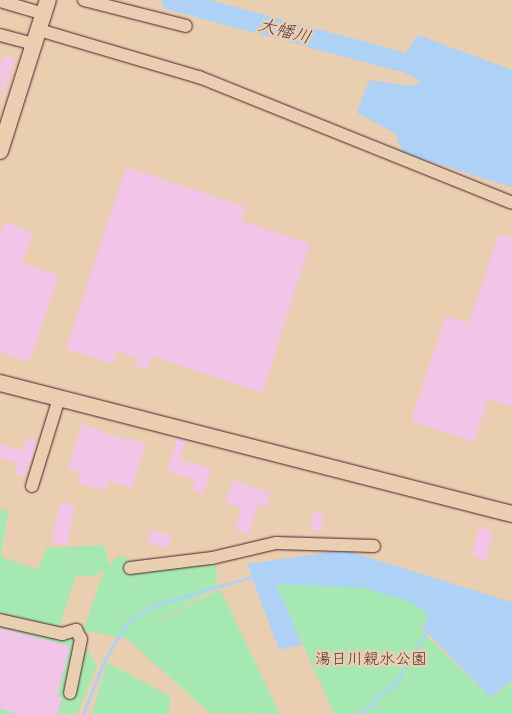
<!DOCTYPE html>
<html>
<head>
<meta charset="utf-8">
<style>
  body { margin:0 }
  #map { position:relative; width:512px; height:714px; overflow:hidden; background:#e9ceb0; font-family:"Playpen Sans","Klee One",sans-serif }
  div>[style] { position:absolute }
  .green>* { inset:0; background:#a6e8b2 }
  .water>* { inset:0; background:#aed1f6 }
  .stream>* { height:3px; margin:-1.5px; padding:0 1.5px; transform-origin:1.5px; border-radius:1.5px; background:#aed1f6 }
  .river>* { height:20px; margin:-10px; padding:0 10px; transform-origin:10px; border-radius:10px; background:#aed1f6 }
  .building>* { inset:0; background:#f2c4e8; transform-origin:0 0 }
  .roads { filter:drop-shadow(0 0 1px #4a1f2b) drop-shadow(0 0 1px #4a1f2b) }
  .minor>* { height:12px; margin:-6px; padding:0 6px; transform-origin:6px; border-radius:6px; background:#e9ceb0 }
  .tertiary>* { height:16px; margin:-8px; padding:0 8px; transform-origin:8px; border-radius:8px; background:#e9ceb0 }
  span { translate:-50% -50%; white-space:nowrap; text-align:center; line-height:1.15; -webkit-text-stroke:5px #e9ceb0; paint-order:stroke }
  .park-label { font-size:16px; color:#533338 }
  .water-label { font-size:18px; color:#593a49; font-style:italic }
</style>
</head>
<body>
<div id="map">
  <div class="green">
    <div style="clip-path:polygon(0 508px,8px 512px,1px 557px,37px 569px,47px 548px,104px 545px,109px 565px,120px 555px,141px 566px,216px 565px,217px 587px,151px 625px,220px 589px,280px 714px,210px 713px,127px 639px,83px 630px,105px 568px,93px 577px,76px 575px,59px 628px,0 613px)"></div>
    <div style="clip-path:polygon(350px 583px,418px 604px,429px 615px,422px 631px,491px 698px,512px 682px,512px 714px,334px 714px,276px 584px)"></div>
    <div style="clip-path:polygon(0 622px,81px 639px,97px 666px,77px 714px,0 714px)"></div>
    <div style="clip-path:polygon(107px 662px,171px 697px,168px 714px,92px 714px)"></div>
  </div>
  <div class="water">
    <div style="clip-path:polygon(418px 35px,512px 70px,512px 187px,403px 153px,395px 133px,357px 113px,369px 80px,411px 86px,421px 81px,395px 68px)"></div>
    <div style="clip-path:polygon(345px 550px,512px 602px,512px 680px,491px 698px,423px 628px,429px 615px,410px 602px,365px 588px,276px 584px,302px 644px,279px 650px,247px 564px)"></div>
  </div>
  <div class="stream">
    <div style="left:83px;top:714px;width:59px;rotate:-68.2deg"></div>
    <div style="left:105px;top:659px;width:42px;rotate:-58.6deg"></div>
    <div style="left:127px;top:623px;width:30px;rotate:-34deg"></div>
    <div style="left:152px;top:606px;width:106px;rotate:-16.4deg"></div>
    <div style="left:361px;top:714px;width:51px;rotate:-43.4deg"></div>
    <div style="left:398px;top:679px;width:58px;rotate:-59deg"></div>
  </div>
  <div class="river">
    <div style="left:171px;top:0;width:235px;rotate:15deg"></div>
  </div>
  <div class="building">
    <div style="clip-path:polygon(5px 56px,15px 59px,2px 98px,0 65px)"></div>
    <div style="clip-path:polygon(126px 167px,246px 207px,241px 221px,310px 244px,262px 393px,152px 356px,148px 369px,135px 365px,138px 358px,117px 351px,113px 364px,66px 349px)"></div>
    <div style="clip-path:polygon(5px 222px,33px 232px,22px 263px,59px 275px,29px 362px,0 352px,0 236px)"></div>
    <div style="clip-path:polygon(499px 234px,512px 238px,512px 407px,488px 399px,474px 442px,411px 421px,446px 316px,469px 323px)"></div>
    <div style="clip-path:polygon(82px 423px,113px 436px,146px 443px,132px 488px,109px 481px,105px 490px,77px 483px,81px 472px,68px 468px)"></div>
    <div style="clip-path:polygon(26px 438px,37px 441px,25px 476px,15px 473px,17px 463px,0 458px,0 444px,23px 451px)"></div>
    <div style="clip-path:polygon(177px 439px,186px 441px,179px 459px,211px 469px,204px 494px,192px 490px,195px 480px,167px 471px)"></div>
    <div style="clip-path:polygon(233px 480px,270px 493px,266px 507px,258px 504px,249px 534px,235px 529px,241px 508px,225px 502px)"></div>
    <div style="left:60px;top:502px;width:15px;height:41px;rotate:11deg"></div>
    <div style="left:312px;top:513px;width:11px;height:17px;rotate:5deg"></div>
    <div style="clip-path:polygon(479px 526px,493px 532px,486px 561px,472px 556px)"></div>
    <div style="clip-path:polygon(151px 530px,172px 535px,167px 549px,147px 542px)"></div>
    <div style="clip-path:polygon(0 628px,70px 646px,57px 696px,62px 698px,57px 714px,16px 714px,0 708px)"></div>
  </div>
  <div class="roads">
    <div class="minor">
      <div style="left:84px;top:0;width:105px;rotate:14.3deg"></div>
      <div style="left:0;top:1px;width:46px;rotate:16.5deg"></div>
      <div style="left:39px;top:30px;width:167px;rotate:16.4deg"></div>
      <div style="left:199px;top:77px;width:337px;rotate:21.9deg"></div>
      <div style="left:0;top:35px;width:35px;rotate:15deg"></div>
      <div style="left:32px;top:486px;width:92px;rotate:-72.9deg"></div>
      <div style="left:130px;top:568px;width:83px;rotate:-7deg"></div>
      <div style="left:212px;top:558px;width:66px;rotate:-13.2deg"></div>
      <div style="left:276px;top:543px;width:98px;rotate:1.8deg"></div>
      <div style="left:0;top:620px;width:64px;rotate:12.7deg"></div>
      <div style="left:62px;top:634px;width:15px;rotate:-16deg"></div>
      <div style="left:76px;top:630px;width:10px;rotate:61deg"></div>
      <div style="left:81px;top:639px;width:55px;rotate:101.5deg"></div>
    </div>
    <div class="tertiary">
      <div style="left:0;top:151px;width:158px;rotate:-72.4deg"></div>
      <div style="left:0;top:383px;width:528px;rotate:14.35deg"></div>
    </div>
  </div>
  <div class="park-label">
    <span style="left:371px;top:657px">湯日川親水公園</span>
  </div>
  <div class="water-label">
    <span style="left:285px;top:30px;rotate:15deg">大幡川</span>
  </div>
</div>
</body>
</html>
